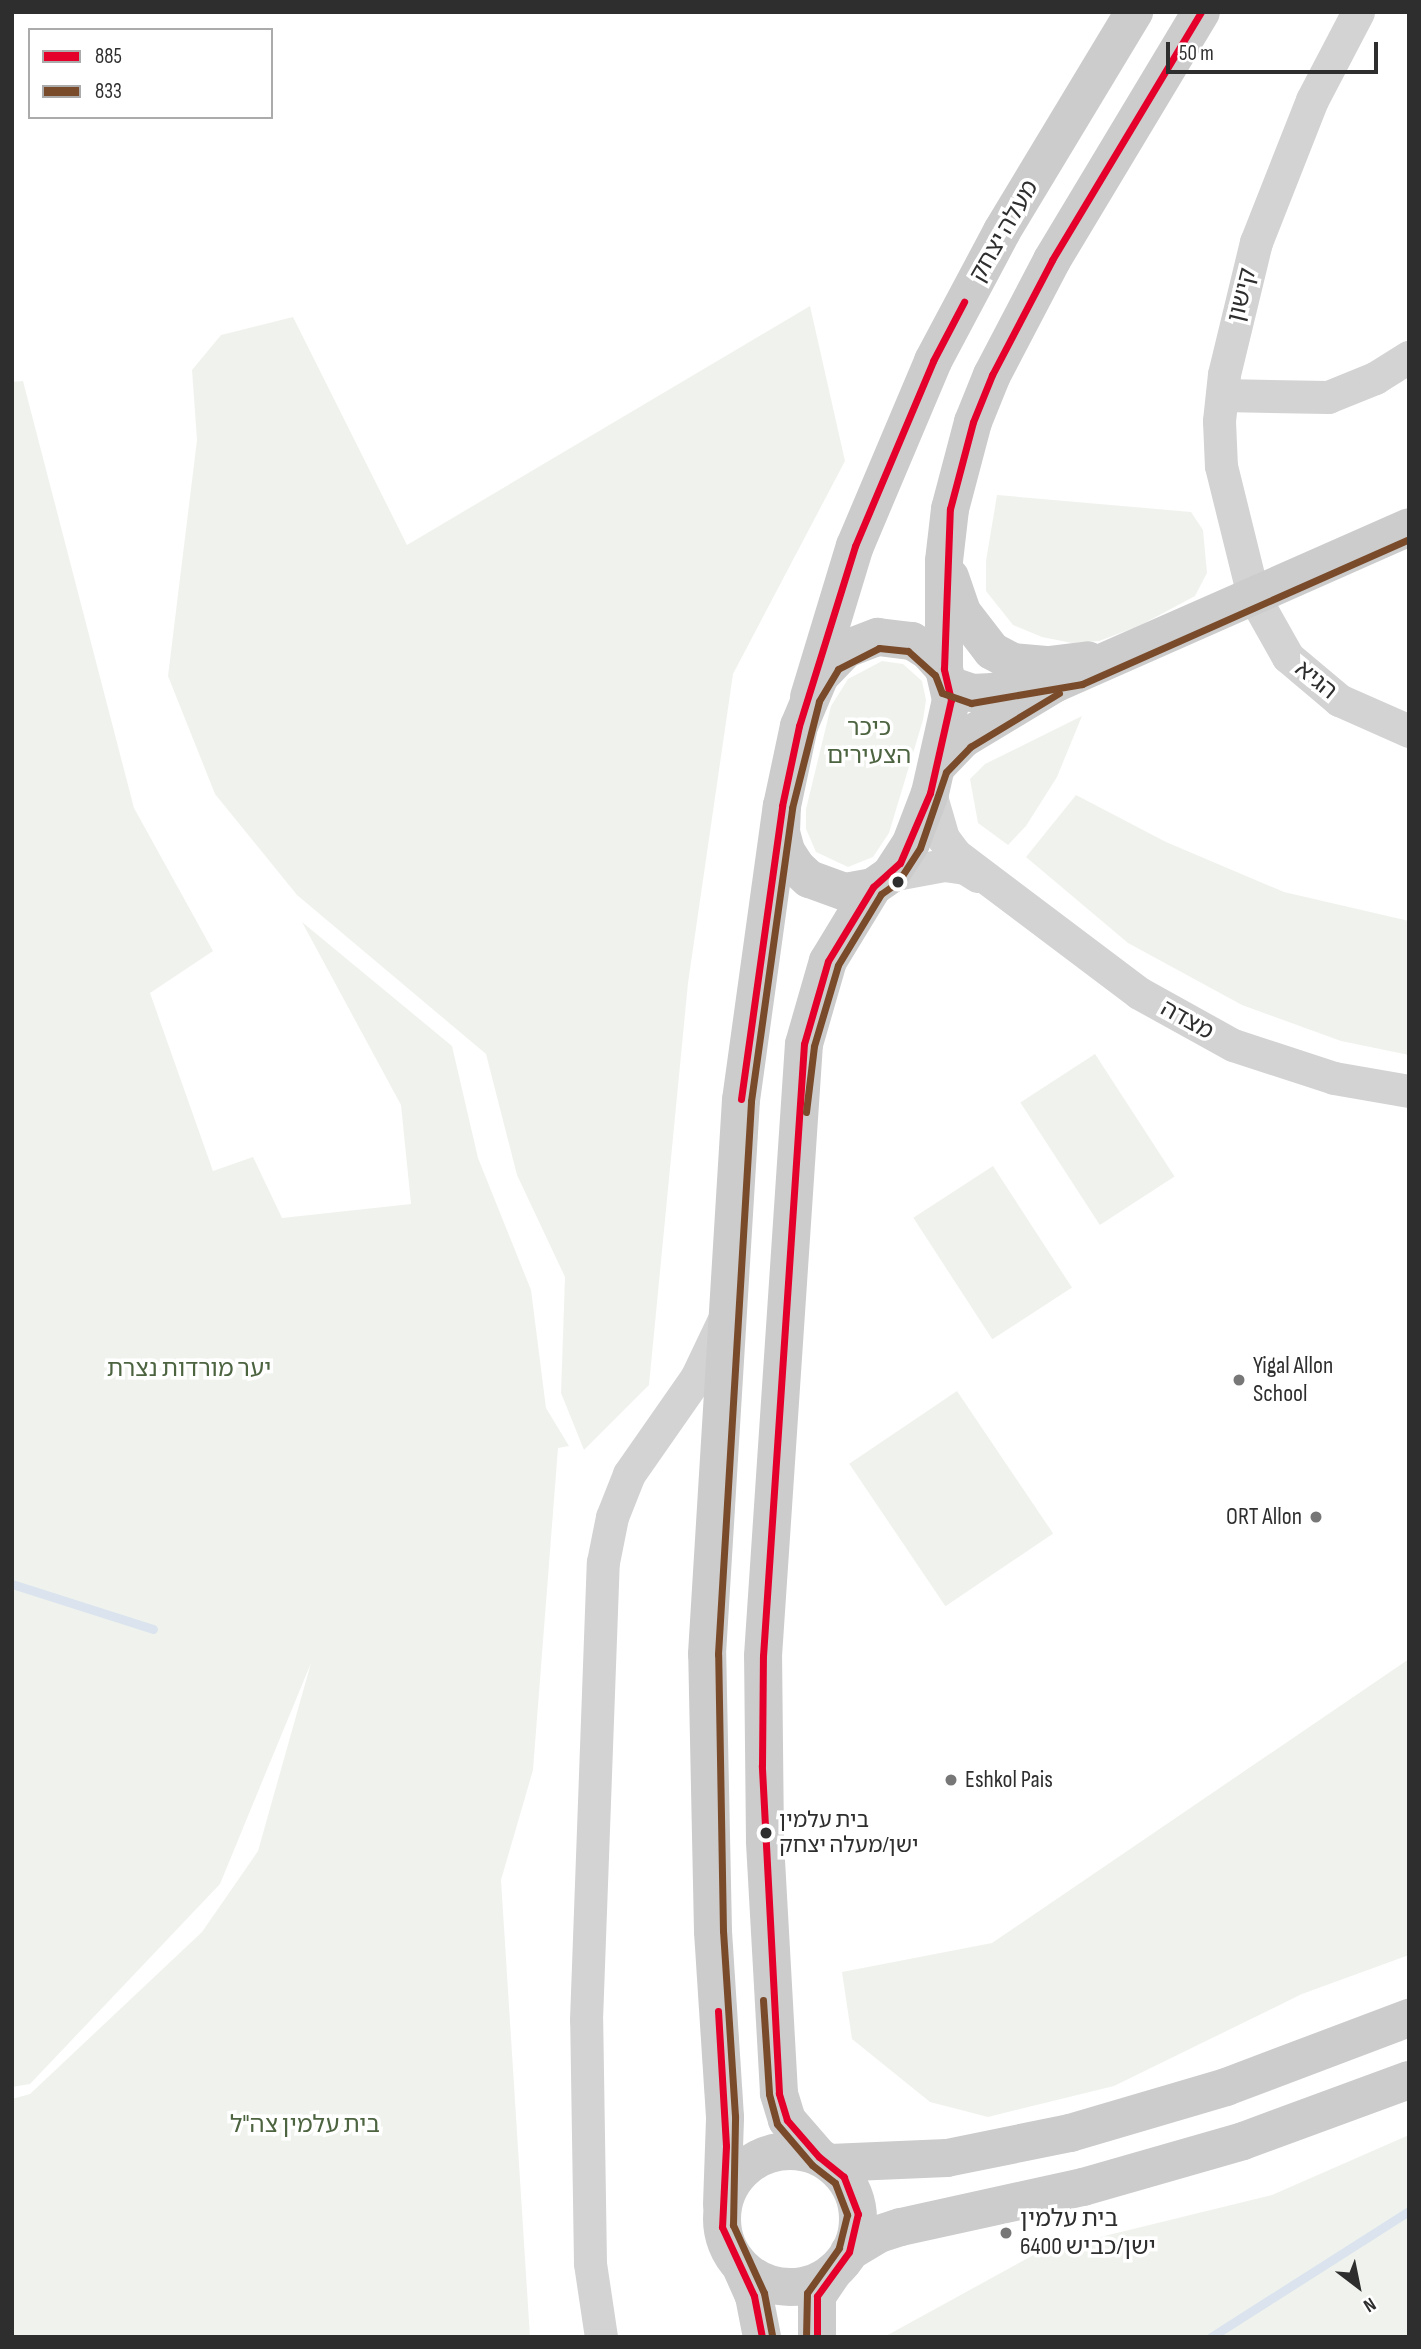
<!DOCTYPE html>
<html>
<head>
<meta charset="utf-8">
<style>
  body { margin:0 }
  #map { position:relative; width:1421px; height:2349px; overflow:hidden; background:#fff; font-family:"Sofia Sans Condensed","Noto Sans Hebrew",sans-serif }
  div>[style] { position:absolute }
  .green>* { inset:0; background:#f0f3ed; transform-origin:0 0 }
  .stream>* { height:9px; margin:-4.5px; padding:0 4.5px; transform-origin:4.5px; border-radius:4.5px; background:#dbe4ee }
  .street>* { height:33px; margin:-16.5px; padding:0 16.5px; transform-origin:16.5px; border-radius:16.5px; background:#d3d3d3 }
  .secondary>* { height:38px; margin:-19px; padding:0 19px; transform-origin:19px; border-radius:19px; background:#ccc }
  .secondary>.ring { margin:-19px; padding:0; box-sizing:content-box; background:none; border:38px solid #ccc; border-radius:50% }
  .bus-1>* { height:7px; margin:-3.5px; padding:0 3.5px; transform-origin:3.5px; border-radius:3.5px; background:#e4002b }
  .bus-2>* { height:7px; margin:-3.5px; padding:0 3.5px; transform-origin:3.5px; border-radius:3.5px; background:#7a4b2a }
  .dots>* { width:19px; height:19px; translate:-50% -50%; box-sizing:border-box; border:4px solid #fff; border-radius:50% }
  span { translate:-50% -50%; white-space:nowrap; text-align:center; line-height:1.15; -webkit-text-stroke:7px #fff; paint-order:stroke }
  .bus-label { font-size:22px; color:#2e2e2e }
  .left { translate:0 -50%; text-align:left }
  .street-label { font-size:24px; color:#2e2e2e }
  .park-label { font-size:24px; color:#4d6441 }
  .poi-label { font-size:24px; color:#2e2e2e }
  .right { translate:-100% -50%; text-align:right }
  .frame { position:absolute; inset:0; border:14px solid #2e2e2e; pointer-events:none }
  .legend { position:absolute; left:28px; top:28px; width:245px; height:91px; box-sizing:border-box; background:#fff; border:2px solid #ababab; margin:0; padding:9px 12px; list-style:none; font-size:21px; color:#2e2e2e }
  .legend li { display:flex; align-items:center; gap:14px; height:35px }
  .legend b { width:35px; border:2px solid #ababab }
  .north { position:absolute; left:1323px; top:2251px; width:70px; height:70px; -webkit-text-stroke:5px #fff; paint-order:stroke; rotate:148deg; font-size:19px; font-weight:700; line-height:28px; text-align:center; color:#2e2e2e }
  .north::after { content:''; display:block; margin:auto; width:24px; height:32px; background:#2e2e2e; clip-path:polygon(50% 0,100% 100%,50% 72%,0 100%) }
  .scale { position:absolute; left:1166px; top:42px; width:212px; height:32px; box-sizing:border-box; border:4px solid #2e2e2e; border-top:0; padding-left:9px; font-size:21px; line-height:24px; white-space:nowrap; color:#2e2e2e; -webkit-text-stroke:5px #fff; paint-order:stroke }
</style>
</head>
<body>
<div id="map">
  <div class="green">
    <div style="clip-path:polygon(810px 306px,845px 461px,733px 674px,688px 983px,649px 1385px,584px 1450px,561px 1393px,565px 1277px,517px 1175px,486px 1054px,297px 895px,215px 794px,168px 676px,197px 440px,192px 370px,221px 335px,293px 317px,407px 545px)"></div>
    <div style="clip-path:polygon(23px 381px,134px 808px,213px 951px,150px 993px,213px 1171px,253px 1157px,282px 1218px,411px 1204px,401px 1105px,302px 922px,452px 1046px,478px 1158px,531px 1290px,546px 1408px,569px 1446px,558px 1448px,533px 1770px,501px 1880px,530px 2337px,12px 2337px,12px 2099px,30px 2094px,202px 1932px,258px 1851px,311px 1663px,220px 1884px,30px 2084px,12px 2087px,12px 382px)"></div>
    <div style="clip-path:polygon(997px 495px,1191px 512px,1203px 530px,1207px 573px,1195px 596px,1139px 626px,1099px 641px,1072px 643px,1042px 637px,1013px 625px,986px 591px,986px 561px)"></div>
    <div style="clip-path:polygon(882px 661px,903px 664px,922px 681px,926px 700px,923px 720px,889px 833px,873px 857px,848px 867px,816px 852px,806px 829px,806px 809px,831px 706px,848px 679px)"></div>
    <div style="clip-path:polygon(1082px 716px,1057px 777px,1026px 826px,1008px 845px,978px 823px,970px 779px,985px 764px)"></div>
    <div style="clip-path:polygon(1076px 795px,1166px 842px,1284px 892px,1409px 921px,1409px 1055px,1341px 1041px,1242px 1005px,1128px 943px,1026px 857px)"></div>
    <div style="left:1095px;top:1054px;width:146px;height:89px;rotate:57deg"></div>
    <div style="left:993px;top:1166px;width:145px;height:95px;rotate:57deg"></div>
    <div style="left:957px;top:1391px;width:172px;height:130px;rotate:56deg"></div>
    <div style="clip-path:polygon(1409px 1659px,1409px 1955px,1302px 1994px,1114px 2086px,988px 2117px,930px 2102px,852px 2039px,842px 1972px,992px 1943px)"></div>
    <div style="clip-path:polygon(1409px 2135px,1409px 2337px,884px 2337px,1039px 2252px,1272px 2195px)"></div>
  </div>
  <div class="stream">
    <div style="left:12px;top:1584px;width:148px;rotate:17.7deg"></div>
    <div style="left:1211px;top:2337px;width:235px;rotate:-32.5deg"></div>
  </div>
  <div class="street">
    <div style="left:1358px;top:12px;width:99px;rotate:117.6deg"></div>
    <div style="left:1312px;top:100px;width:153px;rotate:111.5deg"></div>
    <div style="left:1256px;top:242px;width:136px;rotate:103.6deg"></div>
    <div style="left:1224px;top:374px;width:47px;rotate:96.1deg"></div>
    <div style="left:1219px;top:421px;width:45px;rotate:87.5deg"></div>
    <div style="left:1221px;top:466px;width:133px;rotate:76.1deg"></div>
    <div style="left:1253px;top:595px;width:71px;rotate:60.6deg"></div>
    <div style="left:1288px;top:657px;width:67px;rotate:40.1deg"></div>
    <div style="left:1339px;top:700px;width:77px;rotate:23.9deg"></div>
    <div style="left:1222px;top:395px;width:106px;rotate:1.1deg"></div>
    <div style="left:1328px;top:397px;width:51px;rotate:-22deg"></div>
    <div style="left:1375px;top:378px;width:40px;rotate:-32deg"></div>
    <div style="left:930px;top:793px;width:47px;rotate:73.9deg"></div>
    <div style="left:943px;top:838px;width:21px;rotate:53deg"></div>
    <div style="left:956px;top:855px;width:229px;rotate:37deg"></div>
    <div style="left:1139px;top:993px;width:107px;rotate:29deg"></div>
    <div style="left:1233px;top:1045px;width:106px;rotate:18.1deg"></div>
    <div style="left:1334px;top:1078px;width:76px;rotate:9.8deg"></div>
    <div style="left:890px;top:875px;width:55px;rotate:-10.5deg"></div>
    <div style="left:944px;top:865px;width:21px;rotate:8deg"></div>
    <div style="left:965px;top:868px;width:15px;rotate:32deg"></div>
    <div style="left:601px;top:2337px;width:75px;rotate:-98.5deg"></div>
    <div style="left:590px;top:2263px;width:243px;rotate:-90.9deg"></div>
    <div style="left:586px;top:2020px;width:458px;rotate:-87.9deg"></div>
    <div style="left:603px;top:1562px;width:46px;rotate:-78.7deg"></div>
    <div style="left:612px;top:1517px;width:46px;rotate:-68.4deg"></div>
    <div style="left:629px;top:1474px;width:117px;rotate:-55.1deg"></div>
    <div style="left:696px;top:1378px;width:70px;rotate:-64.5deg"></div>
  </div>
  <div class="secondary">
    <div style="left:950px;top:577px;width:37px;rotate:71deg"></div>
    <div style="left:962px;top:612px;width:49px;rotate:52.4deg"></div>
    <div style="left:992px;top:651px;width:24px;rotate:28deg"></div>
    <div style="left:1013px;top:662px;width:36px;rotate:5deg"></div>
    <div style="left:1049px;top:665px;width:39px;rotate:-7deg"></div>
    <div style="left:878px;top:637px;width:34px;rotate:7deg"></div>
    <div style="left:912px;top:641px;width:19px;rotate:32deg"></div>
    <div style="left:928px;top:651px;width:24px;rotate:48deg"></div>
    <div style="left:944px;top:669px;width:32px;rotate:77deg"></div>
    <div style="left:951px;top:700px;width:95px;rotate:102.7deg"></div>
    <div style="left:930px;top:793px;width:53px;rotate:110.8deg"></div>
    <div style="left:911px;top:843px;width:38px;rotate:123deg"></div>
    <div style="left:890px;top:875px;width:21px;rotate:145deg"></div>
    <div style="left:873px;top:887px;width:28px;rotate:170deg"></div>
    <div style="left:845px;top:892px;width:38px;rotate:-160deg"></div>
    <div style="left:809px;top:879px;width:16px;rotate:-137deg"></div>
    <div style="left:797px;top:868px;width:20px;rotate:-123deg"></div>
    <div style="left:786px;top:851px;width:20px;rotate:-105deg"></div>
    <div style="left:781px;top:832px;width:26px;rotate:-88deg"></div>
    <div style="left:782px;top:806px;width:82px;rotate:-78deg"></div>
    <div style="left:799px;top:726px;width:54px;rotate:-67.2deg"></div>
    <div style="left:820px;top:676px;width:37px;rotate:-46deg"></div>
    <div style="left:846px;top:649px;width:34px;rotate:-21deg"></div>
    <div style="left:944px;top:669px;width:108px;rotate:-90deg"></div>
    <div style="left:944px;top:561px;width:52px;rotate:-83.4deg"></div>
    <div style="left:950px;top:509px;width:90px;rotate:-75.2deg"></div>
    <div style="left:973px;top:422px;width:51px;rotate:-68deg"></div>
    <div style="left:992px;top:375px;width:130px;rotate:-62.4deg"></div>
    <div style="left:1052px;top:260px;width:289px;rotate:-59deg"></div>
    <div style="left:949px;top:685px;width:24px;rotate:19deg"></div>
    <div style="left:972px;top:693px;width:21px;rotate:-3deg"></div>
    <div style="left:993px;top:692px;width:47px;rotate:-11.1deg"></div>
    <div style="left:809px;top:697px;width:158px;rotate:-73.1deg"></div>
    <div style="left:855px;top:546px;width:201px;rotate:-67.1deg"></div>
    <div style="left:933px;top:361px;width:147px;rotate:-62deg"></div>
    <div style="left:1002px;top:231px;width:256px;rotate:-58.9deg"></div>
    <div style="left:937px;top:766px;width:37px;rotate:-46deg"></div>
    <div style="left:963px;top:739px;width:109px;rotate:-31.1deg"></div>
    <div style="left:1056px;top:683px;width:386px;rotate:-23.8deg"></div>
    <div class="ring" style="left:722px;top:2151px;width:98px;height:98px"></div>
    <div style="left:819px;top:2157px;width:49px;rotate:-130.9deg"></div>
    <div style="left:787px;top:2120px;width:28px;rotate:-107deg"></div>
    <div style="left:779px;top:2093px;width:252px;rotate:-93.2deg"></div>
    <div style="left:765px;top:1841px;width:185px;rotate:-90.6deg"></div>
    <div style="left:763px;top:1656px;width:613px;rotate:-86.17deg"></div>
    <div style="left:804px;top:1044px;width:86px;rotate:-73.9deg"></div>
    <div style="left:828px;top:961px;width:87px;rotate:-58.7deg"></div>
    <div style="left:830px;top:2163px;width:117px;rotate:-2.4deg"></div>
    <div style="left:947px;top:2158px;width:126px;rotate:-11.5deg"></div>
    <div style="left:1070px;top:2133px;width:163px;rotate:-16.4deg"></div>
    <div style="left:1226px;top:2087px;width:196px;rotate:-20.7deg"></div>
    <div style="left:722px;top:2205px;width:88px;rotate:-88deg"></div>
    <div style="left:725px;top:2117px;width:186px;rotate:-93.7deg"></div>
    <div style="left:713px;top:1931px;width:277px;rotate:-91.2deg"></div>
    <div style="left:707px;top:1654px;width:555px;rotate:-86.49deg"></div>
    <div style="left:741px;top:1100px;width:297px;rotate:-82.1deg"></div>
    <div style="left:849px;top:2252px;width:35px;rotate:-31deg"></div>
    <div style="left:879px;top:2234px;width:23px;rotate:-18deg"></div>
    <div style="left:901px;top:2227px;width:186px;rotate:-12.4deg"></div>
    <div style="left:1083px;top:2187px;width:166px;rotate:-16deg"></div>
    <div style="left:1243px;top:2141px;width:177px;rotate:-20.2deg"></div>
    <div style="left:741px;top:2267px;width:32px;rotate:66deg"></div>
    <div style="left:754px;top:2296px;width:42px;rotate:79deg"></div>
    <div style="left:817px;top:2337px;width:41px;rotate:-90deg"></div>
    <div style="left:817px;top:2296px;width:30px;rotate:-56deg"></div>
  </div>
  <div class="bus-1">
    <div style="left:741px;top:1099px;width:296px;rotate:-82deg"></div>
    <div style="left:782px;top:806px;width:82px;rotate:-78deg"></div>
    <div style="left:799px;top:726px;width:189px;rotate:-72.7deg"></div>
    <div style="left:855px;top:546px;width:201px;rotate:-67.1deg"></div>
    <div style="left:933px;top:361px;width:67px;rotate:-62.3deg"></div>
    <div style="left:718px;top:2011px;width:135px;rotate:86.6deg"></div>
    <div style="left:726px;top:2146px;width:81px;rotate:92.8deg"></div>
    <div style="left:722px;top:2227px;width:76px;rotate:65.1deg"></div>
    <div style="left:754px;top:2296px;width:42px;rotate:79deg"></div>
    <div style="left:817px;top:2337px;width:41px;rotate:-90deg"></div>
    <div style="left:817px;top:2296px;width:54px;rotate:-54deg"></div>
    <div style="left:849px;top:2252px;width:39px;rotate:-77deg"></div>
    <div style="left:858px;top:2214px;width:40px;rotate:-111deg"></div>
    <div style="left:844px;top:2177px;width:32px;rotate:-141deg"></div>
    <div style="left:819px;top:2157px;width:49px;rotate:-130.9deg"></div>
    <div style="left:787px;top:2120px;width:28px;rotate:-107deg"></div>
    <div style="left:779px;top:2093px;width:328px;rotate:-93deg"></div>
    <div style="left:762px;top:1765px;width:109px;rotate:-89.5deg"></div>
    <div style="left:763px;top:1656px;width:613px;rotate:-86.17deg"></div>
    <div style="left:804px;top:1044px;width:86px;rotate:-73.9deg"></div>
    <div style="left:828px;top:961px;width:87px;rotate:-58.7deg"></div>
    <div style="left:873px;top:887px;width:36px;rotate:-42deg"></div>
    <div style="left:900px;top:863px;width:76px;rotate:-66.8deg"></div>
    <div style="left:930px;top:793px;width:95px;rotate:-77.3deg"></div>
    <div style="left:951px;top:700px;width:32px;rotate:-103deg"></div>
    <div style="left:944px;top:669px;width:160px;rotate:-87.9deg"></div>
    <div style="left:950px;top:509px;width:90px;rotate:-75.2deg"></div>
    <div style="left:973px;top:422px;width:51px;rotate:-68deg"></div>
    <div style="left:992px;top:375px;width:130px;rotate:-62.4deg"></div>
    <div style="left:1052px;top:260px;width:289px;rotate:-59deg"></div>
  </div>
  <div class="bus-2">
    <div style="left:806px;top:1112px;width:66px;rotate:-83.1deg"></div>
    <div style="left:814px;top:1046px;width:84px;rotate:-73.5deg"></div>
    <div style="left:838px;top:965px;width:83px;rotate:-58.8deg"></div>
    <div style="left:881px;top:894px;width:21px;rotate:-35deg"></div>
    <div style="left:898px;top:882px;width:40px;rotate:-57.1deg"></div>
    <div style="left:920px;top:848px;width:80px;rotate:-71.1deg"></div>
    <div style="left:946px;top:772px;width:35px;rotate:-46deg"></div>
    <div style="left:970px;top:747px;width:104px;rotate:-31.2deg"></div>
    <div style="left:763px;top:2000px;width:94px;rotate:86.3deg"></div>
    <div style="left:769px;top:2094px;width:31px;rotate:75deg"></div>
    <div style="left:777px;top:2124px;width:54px;rotate:49.5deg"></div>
    <div style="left:812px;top:2165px;width:29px;rotate:38deg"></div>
    <div style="left:835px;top:2183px;width:34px;rotate:69deg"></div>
    <div style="left:847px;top:2215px;width:34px;rotate:104deg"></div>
    <div style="left:839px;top:2248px;width:55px;rotate:125.4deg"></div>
    <div style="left:807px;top:2293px;width:44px;rotate:91.3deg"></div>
    <div style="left:772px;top:2335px;width:43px;rotate:-100.8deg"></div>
    <div style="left:764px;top:2293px;width:75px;rotate:-114.5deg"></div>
    <div style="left:733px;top:2225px;width:109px;rotate:-88.9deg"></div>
    <div style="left:735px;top:2116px;width:185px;rotate:-93.7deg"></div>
    <div style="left:723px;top:1931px;width:277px;rotate:-91deg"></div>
    <div style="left:718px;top:1654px;width:554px;rotate:-86.58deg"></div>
    <div style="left:751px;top:1101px;width:296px;rotate:-82deg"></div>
    <div style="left:792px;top:808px;width:110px;rotate:-75.8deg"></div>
    <div style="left:819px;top:701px;width:37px;rotate:-59deg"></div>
    <div style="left:838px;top:669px;width:46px;rotate:-27.1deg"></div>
    <div style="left:879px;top:648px;width:29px;rotate:6deg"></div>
    <div style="left:908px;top:651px;width:36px;rotate:42deg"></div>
    <div style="left:935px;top:675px;width:19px;rotate:69deg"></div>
    <div style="left:942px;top:693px;width:31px;rotate:19deg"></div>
    <div style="left:971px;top:703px;width:113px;rotate:-9.7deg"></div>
    <div style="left:1082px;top:684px;width:358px;rotate:-23.9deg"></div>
  </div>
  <div class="dots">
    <div style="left:898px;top:882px;background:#2e2e2e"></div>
    <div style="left:1239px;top:1380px;background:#777"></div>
    <div style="left:1316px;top:1517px;background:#777"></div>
    <div style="left:951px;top:1780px;background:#777"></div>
    <div style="left:766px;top:1833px;background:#2e2e2e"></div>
    <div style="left:1006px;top:2233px;background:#777"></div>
  </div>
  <div class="bus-label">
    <span class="left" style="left:779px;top:1833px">בית עלמין<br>ישן/מעלה יצחק</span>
  </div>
  <div class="street-label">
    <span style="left:1004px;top:231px;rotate:-60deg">מעלה יצחק</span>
    <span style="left:1242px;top:295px;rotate:-76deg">קישון</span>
    <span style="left:1316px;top:680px;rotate:39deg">הגיא</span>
    <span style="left:1187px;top:1020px;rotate:29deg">מצדה</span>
  </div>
  <div class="park-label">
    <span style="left:869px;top:742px">כיכר<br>הצעירים</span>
    <span style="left:189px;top:1369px">יער מורדות נצרת</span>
    <span style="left:305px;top:2125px">בית עלמין צה"ל</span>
  </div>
  <div class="poi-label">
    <span class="left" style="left:1253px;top:1380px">Yigal Allon<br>School</span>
    <span class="right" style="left:1302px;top:1517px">ORT Allon</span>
    <span class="left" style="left:965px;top:1780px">Eshkol Pais</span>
    <span class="left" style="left:1020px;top:2233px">בית עלמין<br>ישן/כביש 6400</span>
  </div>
  <div class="frame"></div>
  <ul class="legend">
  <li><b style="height:9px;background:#e4002b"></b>885</li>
  <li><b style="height:9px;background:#7a4b2a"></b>833</li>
  </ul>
  <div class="north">N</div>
  <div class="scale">50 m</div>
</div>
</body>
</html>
